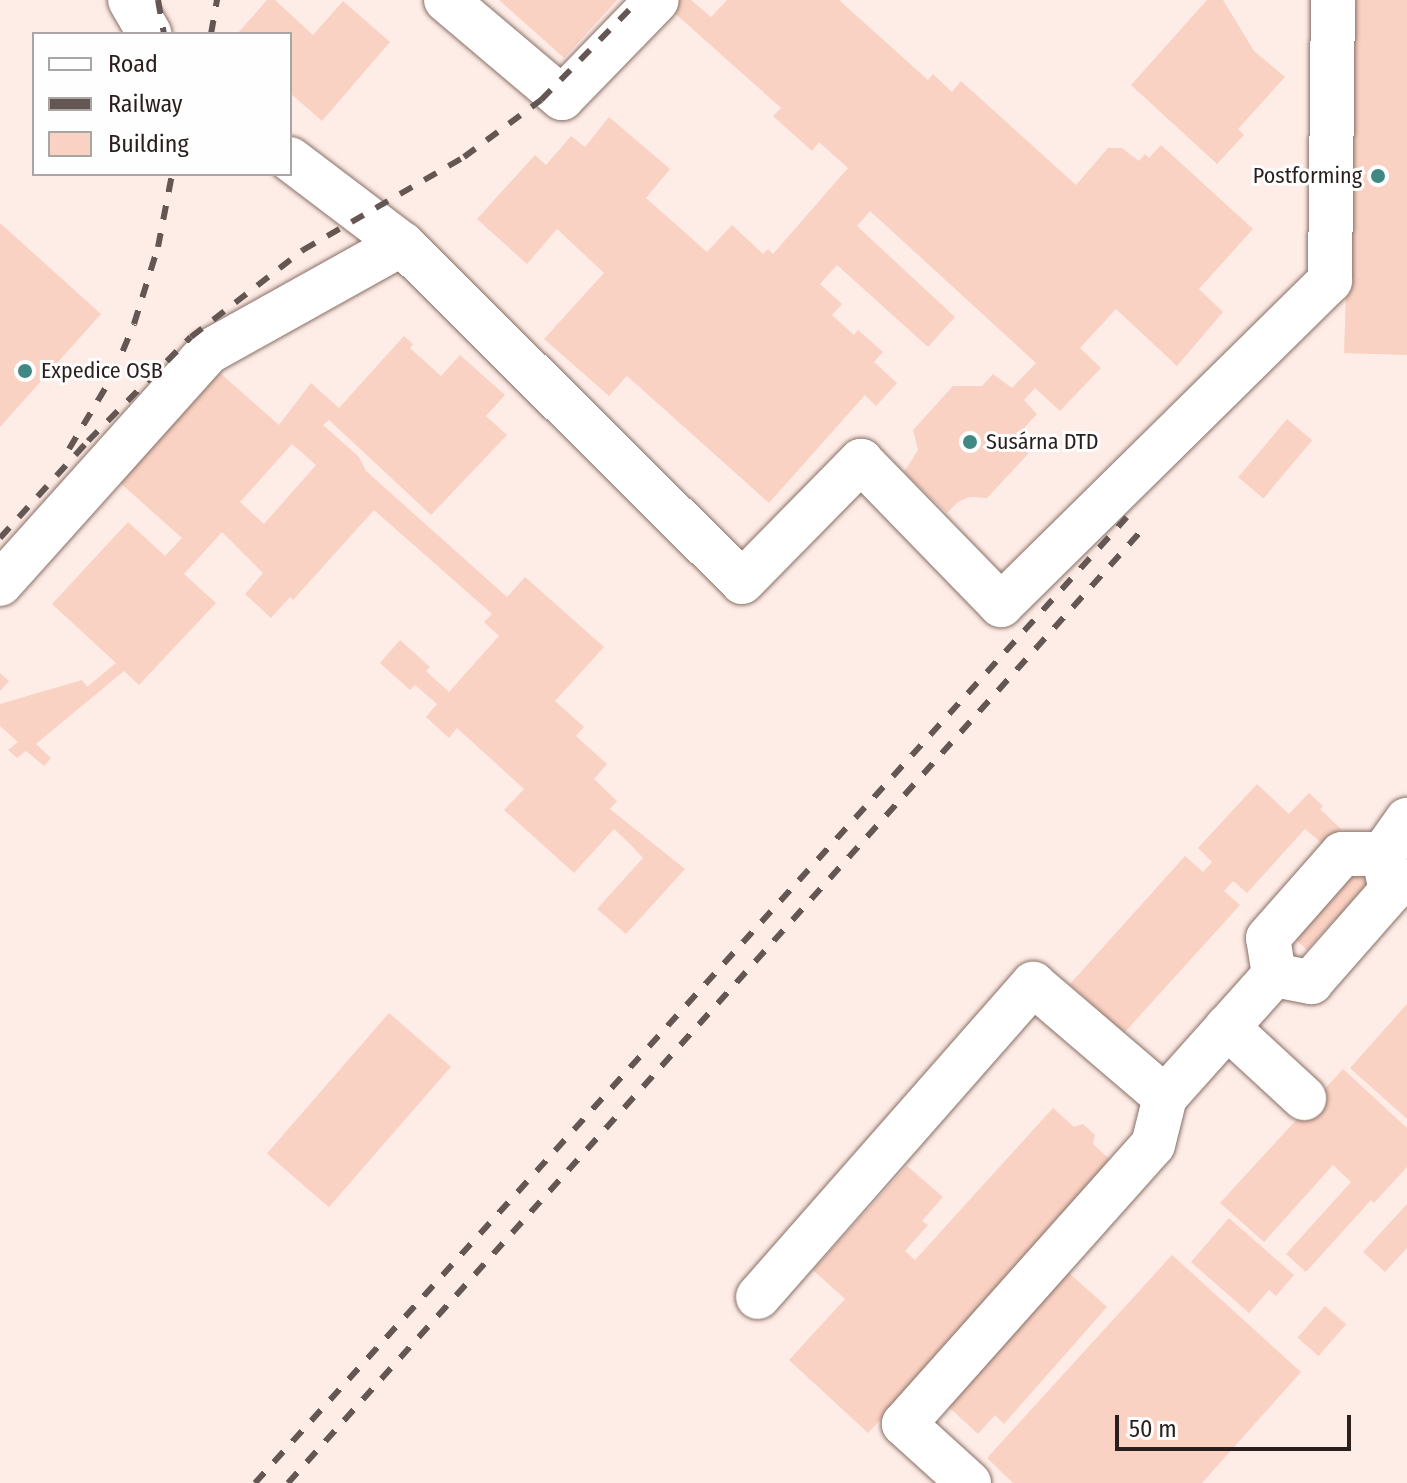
<!DOCTYPE html>
<html>
<head>
<meta charset="utf-8">
<style>
  body { margin:0 }
  #map { position:relative; width:1407px; height:1483px; overflow:hidden; background:#feece6; font-family:"Fira Sans Condensed",sans-serif }
  div>[style] { position:absolute }
  .building>* { inset:0; background:#fad2c3; transform-origin:0 0 }
  .roads { filter:drop-shadow(0 0 2px #876f66) drop-shadow(0 0 2px #876f66) }
  .minor>* { height:44px; margin:-22px; padding:0 22px; transform-origin:22px; border-radius:22px; background:#fff }
  .rail>* { height:6px; margin-top:-3px; transform-origin:0; background:repeating-linear-gradient(90deg,#635653 0 14px,transparent 0 28px) }
  .dots>* { width:22px; height:22px; translate:-50% -50%; box-sizing:border-box; border:4px solid #fefefe; border-radius:50% }
  span { translate:-50% -50%; white-space:nowrap; text-align:center; line-height:1.15; -webkit-text-stroke:6px #fefefe; paint-order:stroke }
  .poi-label { font-size:22px; color:#2a1f1c }
  .right { translate:-100% -50%; text-align:right }
  .left { translate:0 -50%; text-align:left }
  .legend { position:absolute; left:32px; top:32px; width:260px; height:144px; box-sizing:border-box; background:#fefefe; border:2px solid #a9a5a4; margin:0; padding:10px 14px; list-style:none; font-size:24px; color:#2a1f1c }
  .legend li { display:flex; align-items:center; gap:16px; height:40px }
  .legend b { width:40px; border:2px solid #a9a5a4 }
  .scale { position:absolute; left:1115px; top:1415px; width:236px; height:36px; box-sizing:border-box; border:4px solid #2a1f1c; border-top:0; padding-left:10px; font-size:24px; line-height:28px; white-space:nowrap; color:#2a1f1c; -webkit-text-stroke:6px #fefefe; paint-order:stroke }
</style>
</head>
<body>
<div id="map">
  <div class="building">
    <div style="clip-path:polygon(267px 0,275px 0,313px 35px,343px 1px,390px 42px,322px 121px,290px 93px,290px 34px,237px 34px)"></div>
    <div style="clip-path:polygon(499px 0,617px 0,564px 58px)"></div>
    <div style="clip-path:polygon(660px 0,691px 0,711px 17px,727px 0,839px 0,928px 80px,933px 74px,952px 92px,961px 81px,1076px 185px,1108px 148px,1122px 148px,1139px 161px,1145px 154px,1149px 158px,1161px 145px,1253px 229px,1199px 289px,1223px 312px,1177px 366px,1116px 309px,1080px 348px,1101px 368px,1060px 411px,1035px 388px,1024px 400px,1037px 414px,1025px 427px,1028px 454px,987px 498px,969px 497px,958px 502px,947px 513px,904px 472px,918px 450px,913px 430px,953px 386px,982px 386px,993px 374px,1012px 388px,1036px 363px,870px 211px,857px 226px,955px 317px,928px 347px,837px 265px,820px 284px,842px 304px,832px 315px,854px 335px,858px 330px,883px 352px,874px 362px,897px 383px,876px 406px,865px 395px,769px 503px,627px 376px,609px 396px,544px 339px,604px 273px,557px 229px,527px 264px,477px 219px,535px 155px,546px 165px,571px 136px,585px 147px,609px 117px,670px 169px,646px 198px,707px 252px,732px 225px,763px 254px,768px 249px,773px 254px,848px 168px,819px 142px,812px 151px,773px 116px,781px 108px)"></div>
    <div style="clip-path:polygon(1207px 0,1223px 0,1254px 51px,1285px 77px,1238px 129px,1244px 135px,1217px 164px,1131px 85px)"></div>
    <div style="clip-path:polygon(1356px 0,1407px 0,1407px 355px,1344px 353px)"></div>
    <div style="clip-path:polygon(0 223px,101px 314px,0 427px)"></div>
    <div style="clip-path:polygon(evenodd,404px 336px,413px 344px,410px 348px,441px 376px,460px 355px,505px 395px,486px 416px,507px 435px,431px 515px,329px 420px,323px 425px,359px 457px,366px 471px,507px 597px,525px 577px,604px 647px,555px 701px,584px 727px,576px 736px,607px 764px,594px 779px,617px 801px,610px 809px,685px 869px,626px 934px,597px 909px,643px 858px,629px 843px,614px 829px,574px 873px,504px 810px,524px 789px,457px 728px,449px 738px,426px 717px,437px 704px,415px 685px,410px 690px,380px 663px,400px 640px,430px 667px,426px 671px,449px 692px,499px 636px,484px 622px,492px 614px,374px 510px,293px 600px,290px 597px,271px 618px,245px 594px,263px 573px,222px 532px,184px 574px,216px 603px,139px 685px,124px 671px,36px 744px,51px 758px,44px 766px,26px 751px,17px 758px,8px 750px,18px 742px,0 726px,0 704px,82px 680px,87px 687px,116px 663px,52px 604px,128px 522px,165px 556px,182px 538px,118px 481px,211px 365px,279px 425px,311px 383px,339px 408px,404px 336px,292px 444px,316px 465px,264px 524px,240px 502px,292px 444px)"></div>
    <div style="left:1287px;top:419px;width:33px;height:76px;rotate:40deg"></div>
    <div style="clip-path:polygon(0 673px,9px 681px,0 691px)"></div>
    <div style="clip-path:polygon(1257px 784px,1289px 814px,1309px 793px,1323px 806px,1320px 809px,1341px 829px,1325px 846px,1305px 829px,1247px 893px,1233px 881px,1224px 891px,1240px 905px,1124px 1033px,1070px 984px,1185px 856px,1203px 872px,1212px 862px,1198px 848px)"></div>
    <div style="clip-path:polygon(1350px 868px,1367px 883px,1349px 904px,1353px 907px,1339px 922px,1335px 919px,1307px 950px,1290px 934px)"></div>
    <div style="clip-path:polygon(1407px 1004px,1407px 1119px,1350px 1068px)"></div>
    <div style="left:389px;top:1013px;width:82px;height:186px;rotate:41deg"></div>
    <div style="clip-path:polygon(1343px 1069px,1407px 1128px,1407px 1167px,1374px 1203px,1371px 1200px,1306px 1272px,1286px 1254px,1351px 1182px,1333px 1165px,1264px 1242px,1220px 1203px)"></div>
    <div style="clip-path:polygon(1053px 1108px,1074px 1127px,1083px 1124px,1095px 1135px,1093px 1144px,1118px 1167px,868px 1433px,789px 1360px,845px 1299px,813px 1270px,907px 1166px,943px 1197px,922px 1221px,928px 1225px,905px 1251px,915px 1260px)"></div>
    <div style="clip-path:polygon(1407px 1204px,1407px 1248px,1385px 1272px,1363px 1252px)"></div>
    <div style="clip-path:polygon(1229px 1218px,1294px 1275px,1276px 1296px,1269px 1290px,1249px 1313px,1191px 1262px)"></div>
    <div style="clip-path:polygon(1172px 1255px,1301px 1372px,1202px 1483px,1013px 1483px,987px 1458px)"></div>
    <div style="clip-path:polygon(1060px 1265px,1107px 1307px,1004px 1424px,995px 1415px,978px 1434px,941px 1400px)"></div>
    <div style="left:1325px;top:1306px;width:28px;height:42px;rotate:41deg"></div>
  </div>
  <div class="roads">
    <div class="minor">
      <div style="left:130px;top:0;width:39px;rotate:60deg"></div>
      <div style="left:446px;top:0;width:152px;rotate:40.2deg"></div>
      <div style="left:562px;top:98px;width:136px;rotate:-45.9deg"></div>
      <div style="left:290px;top:159px;width:141px;rotate:37.2deg"></div>
      <div style="left:0;top:584px;width:312px;rotate:-48.1deg"></div>
      <div style="left:208px;top:352px;width:222px;rotate:-29.1deg"></div>
      <div style="left:402px;top:244px;width:479px;rotate:44.8deg"></div>
      <div style="left:742px;top:582px;width:170px;rotate:-45.5deg"></div>
      <div style="left:861px;top:461px;width:201px;rotate:45.8deg"></div>
      <div style="left:1001px;top:605px;width:462px;rotate:-44.6deg"></div>
      <div style="left:1330px;top:281px;width:281px;rotate:-89.4deg"></div>
      <div style="left:1274px;top:975px;width:38px;rotate:11deg"></div>
      <div style="left:1311px;top:982px;width:121px;rotate:-48.7deg"></div>
      <div style="left:1391px;top:891px;width:38px;rotate:-102deg"></div>
      <div style="left:1383px;top:854px;width:42px;rotate:-54.8deg"></div>
      <div style="left:1227px;top:1027px;width:105px;rotate:42.7deg"></div>
      <div style="left:758px;top:1297px;width:417px;rotate:-48.7deg"></div>
      <div style="left:1033px;top:984px;width:174px;rotate:40.6deg"></div>
      <div style="left:969px;top:1483px;width:88px;rotate:-137.8deg"></div>
      <div style="left:904px;top:1424px;width:374px;rotate:-48.3deg"></div>
      <div style="left:1153px;top:1145px;width:49px;rotate:-76deg"></div>
      <div style="left:1165px;top:1097px;width:164px;rotate:-48.2deg"></div>
      <div style="left:1274px;top:975px;width:37px;rotate:-99deg"></div>
      <div style="left:1268px;top:938px;width:112px;rotate:-48.6deg"></div>
      <div style="left:1342px;top:854px;width:41px"></div>
    </div>
  </div>
  <div class="rail">
    <div style="left:158px;top:0;width:35px;rotate:80deg"></div>
    <div style="left:211px;top:34px;width:35px;rotate:-80deg"></div>
    <div style="left:69px;top:449px;width:84px;rotate:-59.2deg"></div>
    <div style="left:112px;top:377px;width:57px;rotate:-67.5deg"></div>
    <div style="left:134px;top:324px;width:81px;rotate:-72.7deg"></div>
    <div style="left:158px;top:247px;width:74px;rotate:-79.1deg"></div>
    <div style="left:0;top:538px;width:131px;rotate:-47.8deg"></div>
    <div style="left:88px;top:441px;width:146px;rotate:-45.3deg"></div>
    <div style="left:191px;top:337px;width:142px;rotate:-37.8deg"></div>
    <div style="left:303px;top:250px;width:186px;rotate:-30deg"></div>
    <div style="left:464px;top:157px;width:96px;rotate:-36.5deg"></div>
    <div style="left:541px;top:100px;width:140px;rotate:-45.6deg"></div>
    <div style="left:255px;top:1483px;width:1301px;rotate:-47.93deg"></div>
    <div style="left:288px;top:1483px;width:1280px;rotate:-48.14deg"></div>
  </div>
  <div class="dots">
    <div style="left:1378px;top:176px;background:#408884"></div>
    <div style="left:25px;top:371px;background:#408884"></div>
    <div style="left:970px;top:442px;background:#408884"></div>
  </div>
  <div class="poi-label">
    <span class="right" style="left:1362px;top:176px">Postforming</span>
    <span class="left" style="left:41px;top:371px">Expedice OSB</span>
    <span class="left" style="left:986px;top:442px">Susárna DTD</span>
  </div>
  <ul class="legend">
  <li><b style="height:10px;background:#fff"></b>Road</li>
  <li><b style="height:10px;background:#635653"></b>Railway</li>
  <li><b style="height:22px;background:#fad2c3"></b>Building</li>
  </ul>
  <div class="scale">50 m</div>
</div>
</body>
</html>
